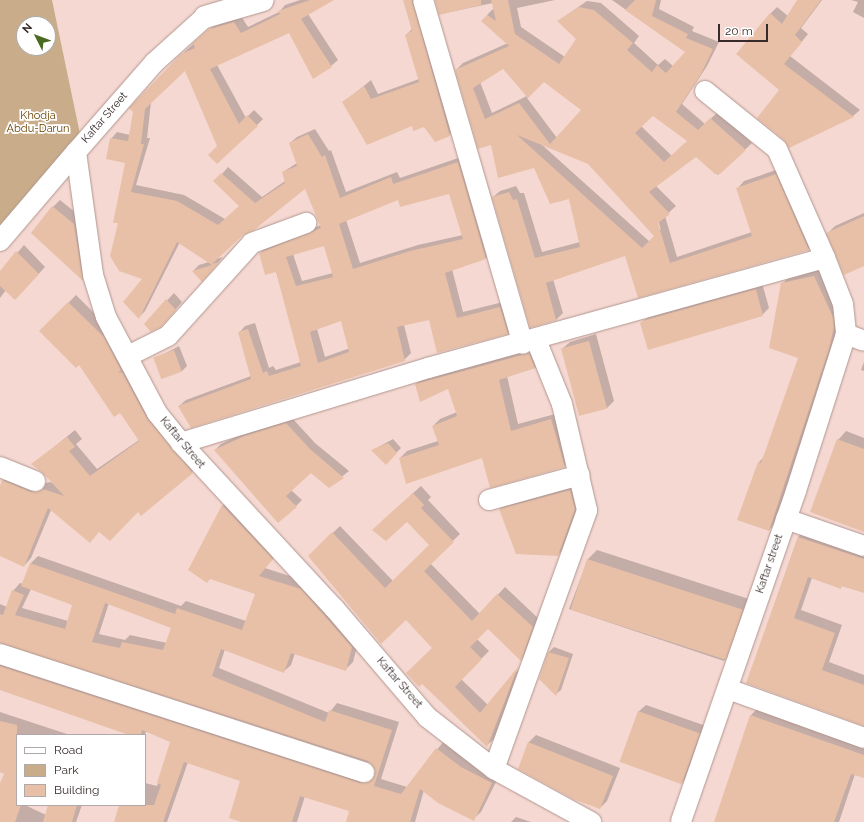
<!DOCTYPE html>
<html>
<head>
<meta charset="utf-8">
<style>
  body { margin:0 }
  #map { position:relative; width:864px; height:822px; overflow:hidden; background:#f5d8d1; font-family:Raleway,sans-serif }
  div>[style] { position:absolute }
  .green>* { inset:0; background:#c9ad8b }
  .shadow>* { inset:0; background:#0003 }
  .building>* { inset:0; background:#e8c0a7; transform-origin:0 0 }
  .roads { filter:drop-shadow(0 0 1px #b1968f) drop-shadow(0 0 1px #b1968f) }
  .minor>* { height:20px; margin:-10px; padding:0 10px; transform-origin:10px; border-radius:10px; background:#fff }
  .tertiary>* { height:22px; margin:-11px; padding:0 11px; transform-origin:11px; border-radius:11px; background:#fff }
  span { translate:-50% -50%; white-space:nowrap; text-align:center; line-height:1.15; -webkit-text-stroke:3.5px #fff; paint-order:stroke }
  .park-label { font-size:11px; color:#674101 }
  .street-label { font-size:11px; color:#362b29 }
  .legend { position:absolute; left:16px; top:734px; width:130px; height:72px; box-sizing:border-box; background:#fff; border:1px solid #afaaa9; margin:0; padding:5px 7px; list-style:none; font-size:12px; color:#362b29 }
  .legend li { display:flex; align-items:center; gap:8px; height:20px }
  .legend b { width:20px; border:1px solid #afaaa9 }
  .north { position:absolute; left:16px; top:16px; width:40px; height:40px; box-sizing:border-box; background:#fff; border:1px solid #afaaa9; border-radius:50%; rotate:312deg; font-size:11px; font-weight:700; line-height:16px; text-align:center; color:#362b29 }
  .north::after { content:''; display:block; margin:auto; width:14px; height:18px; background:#4a6a21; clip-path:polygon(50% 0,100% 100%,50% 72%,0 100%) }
  .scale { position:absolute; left:718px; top:24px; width:50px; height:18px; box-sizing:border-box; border:2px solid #362b29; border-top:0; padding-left:5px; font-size:12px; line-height:14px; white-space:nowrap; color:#362b29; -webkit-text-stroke:3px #fff; paint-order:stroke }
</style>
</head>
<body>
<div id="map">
  <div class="green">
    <div style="clip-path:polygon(evenodd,0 0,52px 0,80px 134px,0 228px,0 0,24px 24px,48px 24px,48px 48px,24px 48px,24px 24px)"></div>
  </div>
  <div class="shadow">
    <div style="clip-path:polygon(evenodd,300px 0,332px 0,308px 14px,338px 60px,331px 66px,290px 32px,217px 65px,246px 118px,254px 110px,263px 119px,257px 125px,218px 146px,185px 69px,151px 102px,147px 138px,150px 138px,136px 185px,184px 195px,225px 219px,240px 206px,222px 174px,228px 167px,262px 197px,285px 181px,283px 172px,297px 163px,290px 143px,297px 137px,315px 129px,329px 151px,331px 150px,346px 192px,397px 172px,400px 178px,464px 156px,492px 252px,486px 258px,452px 269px,463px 312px,507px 301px,514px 327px,508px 333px,430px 319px,404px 325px,411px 353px,404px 360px,179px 406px,186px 400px,251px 376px,239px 333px,245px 326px,255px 323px,269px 368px,273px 366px,276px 370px,301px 362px,276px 271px,260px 253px,266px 247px,321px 225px,305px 187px,243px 234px,216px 259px,223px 257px,208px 274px,193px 271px,199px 265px,209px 262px,180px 242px,145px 311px,139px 317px,144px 278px,119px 222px,126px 162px,111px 139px,117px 132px,130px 135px,134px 112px,182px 54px,217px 23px,241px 16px,248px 27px,279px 12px,285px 5px,300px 0,450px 193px,463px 235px,418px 245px,360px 263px,346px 220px,399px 198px,450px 193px,300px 0,324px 245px,333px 273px,302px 281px,293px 254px,324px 245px,300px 0,342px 320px,350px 348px,325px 357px,317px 329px,342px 320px)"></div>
    <div style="clip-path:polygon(404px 0,419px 0,456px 128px,449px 135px,344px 102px,371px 80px,378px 94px,419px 79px,406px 35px,412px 29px)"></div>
    <div style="clip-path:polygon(evenodd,436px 0,555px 0,517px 8px,521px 27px,565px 57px,577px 39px,558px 21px,587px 1px,601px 3px,639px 36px,634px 43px,658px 65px,665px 59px,673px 66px,686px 52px,612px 0,661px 0,659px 9px,694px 27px,692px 31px,719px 42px,707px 66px,682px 104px,705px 124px,718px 112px,752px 143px,718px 175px,696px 155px,656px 186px,676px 206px,665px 216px,677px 257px,752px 232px,738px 188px,744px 181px,782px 168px,815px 242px,808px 249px,639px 297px,626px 255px,553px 279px,563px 313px,556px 320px,531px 327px,493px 197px,500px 191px,516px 186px,520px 193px,524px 193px,542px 252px,580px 242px,569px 198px,535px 167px,492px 144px,456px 70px,463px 63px,508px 43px,487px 15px,494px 8px,493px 3px,440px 14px,436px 0,504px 68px,527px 96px,492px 113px,480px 82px,504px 68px,436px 0,544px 81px,582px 110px,557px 138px,527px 98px,544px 81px,436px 0,653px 114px,688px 141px,672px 156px,641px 126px,653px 114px,436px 0,541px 144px,588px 163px,655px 236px,650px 242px,541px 144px,436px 0,657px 217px,661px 230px,658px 227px,657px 217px)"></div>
    <div style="clip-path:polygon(799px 0,822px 0,801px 28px,808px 34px,790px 56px,860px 110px,853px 116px,790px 147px,770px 14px,777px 7px,788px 16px)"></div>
    <div style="clip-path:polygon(851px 0,864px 0,864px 18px,853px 12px,858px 2px)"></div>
    <div style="clip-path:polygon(60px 200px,81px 217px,89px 273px,83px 280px,53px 207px)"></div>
    <div style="clip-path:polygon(864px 213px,864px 265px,828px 233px,835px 226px)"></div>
    <div style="clip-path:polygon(24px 245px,45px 267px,22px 292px,6px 290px,0 298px,0 273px)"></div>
    <div style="clip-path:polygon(822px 268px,842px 318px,777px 522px,769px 530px,759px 462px,764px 457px,799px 357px,782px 284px,791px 275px)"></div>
    <div style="clip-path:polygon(762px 283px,769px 308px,762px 315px,641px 323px,648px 317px)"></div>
    <div style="clip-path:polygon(174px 293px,182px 302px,168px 318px,145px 324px)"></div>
    <div style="clip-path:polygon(76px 295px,111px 330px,200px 465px,141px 515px,138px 510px,100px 531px,51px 510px,31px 558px,24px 566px,0 555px,0 489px,3px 481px,10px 474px,38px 485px,50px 482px,55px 484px,33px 464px,75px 430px,82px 439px,76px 444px,97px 469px,139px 440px,120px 411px,79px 363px,41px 331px)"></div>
    <div style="clip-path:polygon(596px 334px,614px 401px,607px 408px,580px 415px,562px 349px,570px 342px)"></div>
    <div style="clip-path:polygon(179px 346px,187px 366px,182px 371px,163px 378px,155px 359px)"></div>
    <div style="clip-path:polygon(536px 347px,542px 360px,535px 368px,507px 376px,518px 424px,559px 413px,572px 459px,564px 466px,483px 457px,400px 458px,407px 451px,438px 441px,433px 426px,440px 419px,457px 412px,449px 387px,416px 384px,423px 377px)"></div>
    <div style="clip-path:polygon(864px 362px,864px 371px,861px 370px)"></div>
    <div style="clip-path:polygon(292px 418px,315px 443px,349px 471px,329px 487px,310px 472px,291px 490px,302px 500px,296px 506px,215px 450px,221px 444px,251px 430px)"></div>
    <div style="clip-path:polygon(846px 431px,864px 438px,864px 530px,838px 440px)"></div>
    <div style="clip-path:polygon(393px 439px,401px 448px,386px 463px,373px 450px)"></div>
    <div style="clip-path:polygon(580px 481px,584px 499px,567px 546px,558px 555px,500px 509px,509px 500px)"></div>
    <div style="clip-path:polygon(421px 486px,431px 497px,428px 500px,460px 534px,430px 563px,480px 614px,505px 587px,540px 620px,528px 652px,521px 660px,488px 628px,477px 639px,489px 651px,461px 679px,488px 705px,524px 663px,495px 738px,487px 745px,442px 701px,434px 648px,406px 619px,309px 556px,340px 526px,393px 581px,431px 545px,407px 520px,381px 522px)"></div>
    <div style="clip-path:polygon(evenodd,230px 498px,280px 551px,265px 568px,308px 582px,359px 639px,353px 662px,345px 670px,295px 653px,291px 665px,283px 672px,225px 649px,219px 668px,329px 713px,337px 703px,399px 722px,381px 779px,407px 787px,444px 741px,499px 776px,481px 812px,473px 819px,424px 790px,415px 822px,347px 822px,350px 810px,305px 796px,297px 822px,245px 822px,242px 780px,188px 762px,167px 822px,115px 822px,120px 805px,145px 805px,145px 783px,157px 786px,172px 742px,147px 731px,144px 735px,126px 735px,126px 733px,0 689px,0 655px,375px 774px,376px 770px,373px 764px,0 643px,0 604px,7px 607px,13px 591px,20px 583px,23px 584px,31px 563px,38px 556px,181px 606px,186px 601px,246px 621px,257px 594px,190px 570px,223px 505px,230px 498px,31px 589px,73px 604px,68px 621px,22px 608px,31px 589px,230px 498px,109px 603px,172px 628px,167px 643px,130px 635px,125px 640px,99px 634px,109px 603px)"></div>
    <div style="clip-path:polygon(806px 529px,864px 549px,864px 592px,812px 578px,801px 610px,842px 625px,829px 662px,864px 675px,864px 725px,747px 683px,798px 537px)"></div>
    <div style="clip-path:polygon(597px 550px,752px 600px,734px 651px,724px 661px,569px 609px,588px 559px)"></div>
    <div style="clip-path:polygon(554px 647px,573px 654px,561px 690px,556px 694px,540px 678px,549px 652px)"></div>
    <div style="clip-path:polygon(646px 705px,706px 726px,689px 775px,682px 783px,638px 712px)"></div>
    <div style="clip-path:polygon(759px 707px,864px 743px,864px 777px,855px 774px,839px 822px,715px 822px,751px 715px)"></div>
    <div style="clip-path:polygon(0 712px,70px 735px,17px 735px,17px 805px,25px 805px,46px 815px,49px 805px,82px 805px,76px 822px,0 822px,0 786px,5px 773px,0 771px)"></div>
    <div style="clip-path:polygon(536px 735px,620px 768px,607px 801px,600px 808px,519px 769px,529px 742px)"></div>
    <div style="clip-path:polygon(516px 817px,531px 822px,511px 822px)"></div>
  </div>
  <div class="building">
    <div style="clip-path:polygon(evenodd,310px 0,334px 0,301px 19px,332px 67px,313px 79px,289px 33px,210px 69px,239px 124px,247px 115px,258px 126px,217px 164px,208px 155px,217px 146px,185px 71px,145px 109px,141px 144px,144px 144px,131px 192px,177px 201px,218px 225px,239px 206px,213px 181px,221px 173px,255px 203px,285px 183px,282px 172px,297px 166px,289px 143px,308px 134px,322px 157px,325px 155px,340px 198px,391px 177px,393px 184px,458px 162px,486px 259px,445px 273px,457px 318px,500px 307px,508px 334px,437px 353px,429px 320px,397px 327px,405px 361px,191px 428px,178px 406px,251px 379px,238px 332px,248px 329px,263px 373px,267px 371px,269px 376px,301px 366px,276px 272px,265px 275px,259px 253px,321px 228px,305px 189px,254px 230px,243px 235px,212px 264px,219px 262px,202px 282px,192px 271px,212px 265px,177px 242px,139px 319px,123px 302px,142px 279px,119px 271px,110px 256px,118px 223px,113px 223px,125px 163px,106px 159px,110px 138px,128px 141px,133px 112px,129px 108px,181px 54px,195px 48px,193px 43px,209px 29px,234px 22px,241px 33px,280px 14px,278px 11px,310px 0,449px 194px,463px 239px,410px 251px,353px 269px,339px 224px,398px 200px,400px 207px,449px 194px,310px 0,324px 246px,333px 277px,296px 286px,286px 257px,324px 246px,310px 0,341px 321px,349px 352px,318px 363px,310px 332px,341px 321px)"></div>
    <div style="clip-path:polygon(403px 0,412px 0,450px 136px,435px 142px,424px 127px,413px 131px,412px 126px,367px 145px,342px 102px,364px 86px,371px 99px,419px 82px,405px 35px,412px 31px)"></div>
    <div style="clip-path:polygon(435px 0,481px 0,481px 5px,439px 15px)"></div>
    <div style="clip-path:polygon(evenodd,491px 0,508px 0,515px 34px,559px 64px,576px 39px,557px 21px,579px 7px,594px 10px,633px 43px,627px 50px,652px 72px,657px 65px,666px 73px,685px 52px,625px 10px,635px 0,656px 0,652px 16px,688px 34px,686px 38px,713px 49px,701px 74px,676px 112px,698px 130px,710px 118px,746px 150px,720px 174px,715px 174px,696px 157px,649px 192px,670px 214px,658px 223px,670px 263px,752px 236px,736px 188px,776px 174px,809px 250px,638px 298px,625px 256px,546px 283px,556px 320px,530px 328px,492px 197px,509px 192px,513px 200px,517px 199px,535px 258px,580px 247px,569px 199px,550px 204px,534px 168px,498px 178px,491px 145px,478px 149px,455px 70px,509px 46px,481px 21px,487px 15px,496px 21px,491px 0,503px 69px,528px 98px,544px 82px,581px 110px,550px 144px,519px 103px,485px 119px,473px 88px,503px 69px,491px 0,653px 116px,687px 141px,664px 162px,635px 133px,653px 116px,491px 0,517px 135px,588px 164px,654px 236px,642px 248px,517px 135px)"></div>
    <div style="clip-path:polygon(797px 0,821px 0,795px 35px,802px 42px,784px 64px,854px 117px,789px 148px,784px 140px,757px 118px,779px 90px,736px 54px,770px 13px,782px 24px)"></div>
    <div style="clip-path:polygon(52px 206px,74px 224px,83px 281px,31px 233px)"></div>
    <div style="clip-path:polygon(864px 216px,864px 266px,844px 275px,826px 233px)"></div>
    <div style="clip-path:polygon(16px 251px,39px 274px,15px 300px,0 286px,0 271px)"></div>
    <div style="clip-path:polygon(814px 276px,833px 317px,834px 327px,829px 349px,769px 531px,737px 520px,758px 462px,761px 463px,798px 358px,769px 348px,781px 283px)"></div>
    <div style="clip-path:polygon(756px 289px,763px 316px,648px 350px,640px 323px,645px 320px)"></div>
    <div style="clip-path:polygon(166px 299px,176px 310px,161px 327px,151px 332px,144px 324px)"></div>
    <div style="clip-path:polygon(68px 302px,104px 337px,121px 370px,118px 373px,122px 372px,147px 418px,193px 473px,141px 516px,138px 512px,110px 541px,99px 532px,90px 543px,48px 508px,24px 567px,0 556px,0 486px,2px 480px,31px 492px,43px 489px,64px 496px,44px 474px,31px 464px,67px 437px,75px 447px,69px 451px,90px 476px,139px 441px,120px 413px,114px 417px,79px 365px,76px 368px,39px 331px)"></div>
    <div style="left:589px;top:341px;width:70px;height:29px;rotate:75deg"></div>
    <div style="left:174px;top:350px;width:23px;height:22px;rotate:70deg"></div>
    <div style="clip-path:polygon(529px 353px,535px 368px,499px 380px,511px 431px,551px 419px,565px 467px,490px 488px,482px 458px,406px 484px,399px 458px,439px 445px,432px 426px,457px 416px,448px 389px,420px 402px,415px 384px)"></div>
    <div style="clip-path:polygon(286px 423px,310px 449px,344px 478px,329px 488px,311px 473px,286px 496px,297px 507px,278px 523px,214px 450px,244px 436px)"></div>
    <div style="clip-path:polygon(837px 439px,864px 449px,864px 532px,810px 512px)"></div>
    <div style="clip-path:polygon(388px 443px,397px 453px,386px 465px,371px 450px)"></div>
    <div style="clip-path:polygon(570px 490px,575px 509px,558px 556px,516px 554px,499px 509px)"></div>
    <div style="clip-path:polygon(413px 493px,424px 505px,421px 508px,454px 542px,424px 571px,472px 621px,497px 594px,533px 627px,521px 661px,488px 629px,470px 647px,482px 659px,455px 687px,480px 713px,518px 667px,487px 747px,441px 702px,422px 684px,419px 687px,406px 673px,432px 648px,406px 620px,381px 644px,308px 556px,332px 532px,385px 588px,429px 545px,407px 522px,386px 541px,372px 530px)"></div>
    <div style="clip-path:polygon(evenodd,222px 505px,273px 559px,259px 576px,301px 589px,352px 647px,346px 671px,291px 653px,284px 673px,221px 649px,212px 676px,325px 722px,329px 710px,392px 730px,374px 786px,401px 794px,436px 748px,461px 767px,492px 783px,474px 821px,438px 803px,420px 789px,410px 822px,346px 822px,349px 811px,300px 796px,292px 822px,241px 822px,229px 818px,240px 781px,184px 762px,163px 822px,114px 822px,119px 805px,154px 805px,161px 785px,157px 783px,170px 742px,142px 730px,141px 735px,129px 735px,0 690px,0 666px,360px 783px,371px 781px,375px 770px,368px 761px,0 643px,0 614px,3px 615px,12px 590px,24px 595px,15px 615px,65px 629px,72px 605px,21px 586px,30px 563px,175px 614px,177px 608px,242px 630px,255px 594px,210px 579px,207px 583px,188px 570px,222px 505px,105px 603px,171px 628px,163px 650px,122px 642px,120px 648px,92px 642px,105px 603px)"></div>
    <div style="clip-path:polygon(798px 537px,864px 559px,864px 593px,842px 586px,841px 589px,808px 577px,794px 618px,835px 633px,822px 670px,864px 685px,864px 726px,746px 683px)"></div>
    <div style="left:587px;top:559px;width:164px;height:53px;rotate:18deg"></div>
    <div style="clip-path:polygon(548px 652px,569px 658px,556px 696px,539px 679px)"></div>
    <div style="left:638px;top:711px;width:66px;height:54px;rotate:20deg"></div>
    <div style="clip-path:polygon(750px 715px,864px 755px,864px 778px,851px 774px,834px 822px,714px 822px)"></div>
    <div style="clip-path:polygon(0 721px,17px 725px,17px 805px,21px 805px,15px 822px,0 822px,0 783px,4px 774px,0 772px)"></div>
    <div style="clip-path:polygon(528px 742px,613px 776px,600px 809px,573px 799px,518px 769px)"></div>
    <div style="clip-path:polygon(48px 805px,77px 805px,72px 822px,43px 822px)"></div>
  </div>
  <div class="roads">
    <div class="minor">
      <div style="left:423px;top:0;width:358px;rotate:73.8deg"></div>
      <div style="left:205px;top:17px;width:69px;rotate:138deg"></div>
      <div style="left:154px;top:63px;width:118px;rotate:131.2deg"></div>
      <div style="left:76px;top:152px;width:124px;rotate:82.1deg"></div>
      <div style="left:93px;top:275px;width:44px;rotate:72.8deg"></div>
      <div style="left:106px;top:317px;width:109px;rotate:62deg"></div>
      <div style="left:157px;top:413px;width:38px;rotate:51deg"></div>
      <div style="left:181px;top:443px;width:225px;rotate:47.2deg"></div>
      <div style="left:334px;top:608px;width:143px;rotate:49.5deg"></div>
      <div style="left:427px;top:717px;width:85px;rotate:37.8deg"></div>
      <div style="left:494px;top:769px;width:111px;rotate:28.7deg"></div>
      <div style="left:705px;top:91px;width:92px;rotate:38.9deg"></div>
      <div style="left:777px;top:149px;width:119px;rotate:66.2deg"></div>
      <div style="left:0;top:241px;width:117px;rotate:-49.5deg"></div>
      <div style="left:846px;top:334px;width:19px;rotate:21deg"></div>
      <div style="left:128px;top:356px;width:45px;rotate:-26.6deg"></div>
      <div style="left:168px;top:336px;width:125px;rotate:-47.9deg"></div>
      <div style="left:252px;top:243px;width:58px;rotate:-20.3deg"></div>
      <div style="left:181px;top:443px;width:258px;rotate:-16.9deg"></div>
      <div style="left:428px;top:368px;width:412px;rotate:-15.5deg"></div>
      <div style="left:825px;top:258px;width:49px;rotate:68.6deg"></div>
      <div style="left:843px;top:304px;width:30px;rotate:84deg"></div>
      <div style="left:846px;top:334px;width:165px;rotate:107.7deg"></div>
      <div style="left:796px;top:491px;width:350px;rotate:109.2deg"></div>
      <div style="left:0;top:467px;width:38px;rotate:22deg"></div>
      <div style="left:489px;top:500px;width:94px;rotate:-15.4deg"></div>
      <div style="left:786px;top:519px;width:83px;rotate:19.1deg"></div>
      <div style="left:0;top:654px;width:383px;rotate:18deg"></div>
      <div style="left:728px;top:689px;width:145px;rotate:19.8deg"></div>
      <div style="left:494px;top:769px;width:275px;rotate:-70.2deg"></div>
      <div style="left:587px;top:510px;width:109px;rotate:-103.3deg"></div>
      <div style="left:562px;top:404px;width:69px;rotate:-112.1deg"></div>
    </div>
    <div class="tertiary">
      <div style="left:205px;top:17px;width:60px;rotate:-16.3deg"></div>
    </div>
  </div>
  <div class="park-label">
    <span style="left:38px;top:123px">Khodja<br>Abdu-Darun</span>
  </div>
  <div class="street-label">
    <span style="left:105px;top:118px;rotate:-49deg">Kaftar Street</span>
    <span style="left:182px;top:443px;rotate:50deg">Kaftar Street</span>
    <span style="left:770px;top:564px;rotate:-71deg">Kaftar street</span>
    <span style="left:399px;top:683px;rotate:49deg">Kaftar Street</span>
  </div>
  <ul class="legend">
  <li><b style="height:5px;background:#fff"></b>Road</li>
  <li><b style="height:11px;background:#c9ad8b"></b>Park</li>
  <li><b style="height:11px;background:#e8c0a7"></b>Building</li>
  </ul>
  <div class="north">N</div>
  <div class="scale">20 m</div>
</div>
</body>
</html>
